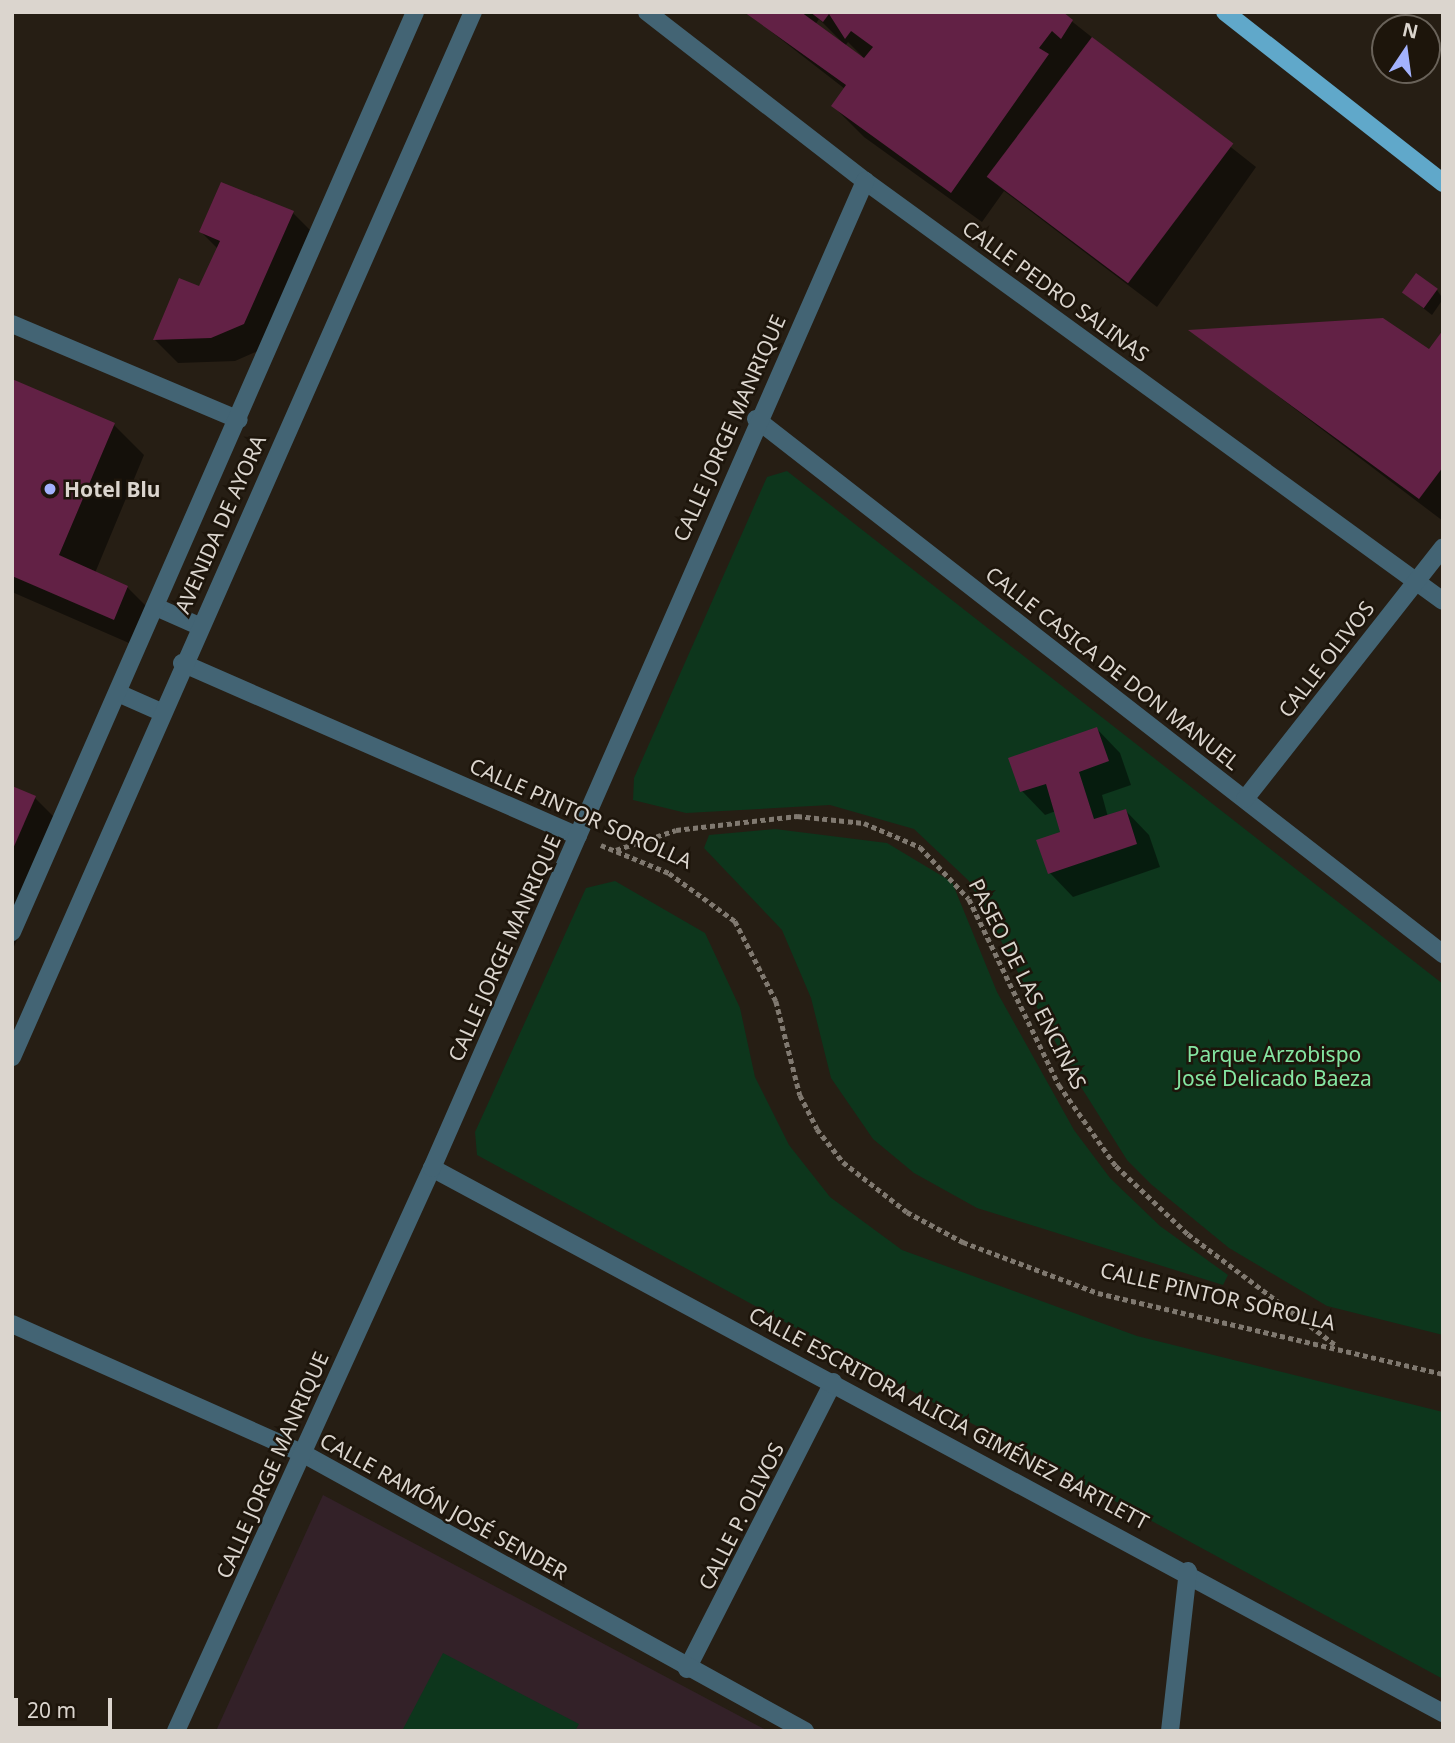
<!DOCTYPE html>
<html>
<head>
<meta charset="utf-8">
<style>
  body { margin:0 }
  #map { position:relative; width:1455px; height:1743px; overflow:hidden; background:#261e14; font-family:"Noto Sans",sans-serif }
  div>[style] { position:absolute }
  .education>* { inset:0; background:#332128 }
  .green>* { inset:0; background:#0d361c }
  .shadow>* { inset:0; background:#0007 }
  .building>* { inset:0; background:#622145; transform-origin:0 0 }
  .path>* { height:4.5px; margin-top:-2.25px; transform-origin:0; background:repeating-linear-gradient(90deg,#807970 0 5px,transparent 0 8.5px) }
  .pedestrian>* { height:18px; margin:-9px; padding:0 9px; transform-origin:9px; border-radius:9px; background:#436474 }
  .minor>* { height:18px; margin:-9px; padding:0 9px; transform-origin:9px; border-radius:9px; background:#436474 }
  .primary>* { height:18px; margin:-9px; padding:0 9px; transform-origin:9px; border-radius:9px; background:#60a8ca }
  .dots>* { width:19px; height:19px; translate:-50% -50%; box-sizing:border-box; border:4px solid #1d150b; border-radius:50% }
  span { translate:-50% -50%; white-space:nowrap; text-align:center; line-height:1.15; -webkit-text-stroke:5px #1d150b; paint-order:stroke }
  .street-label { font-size:21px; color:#dbd5ce }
  .poi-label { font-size:21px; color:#dbd5ce; font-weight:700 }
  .left { translate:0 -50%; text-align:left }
  .park-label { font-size:21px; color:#85e6a2 }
  .frame { position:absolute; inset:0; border:14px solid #dbd5ce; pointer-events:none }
  .north { position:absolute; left:1371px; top:14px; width:70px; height:70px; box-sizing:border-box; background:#1d150b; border:2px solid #696259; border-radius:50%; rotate:13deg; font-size:19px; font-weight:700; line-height:28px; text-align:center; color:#dbd5ce }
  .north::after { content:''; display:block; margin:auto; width:24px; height:32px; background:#a3b2fd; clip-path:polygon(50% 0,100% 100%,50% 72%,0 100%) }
  .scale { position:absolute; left:14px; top:1698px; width:98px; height:32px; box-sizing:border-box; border:4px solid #dbd5ce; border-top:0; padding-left:9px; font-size:21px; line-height:24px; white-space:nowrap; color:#dbd5ce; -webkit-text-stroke:5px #1d150b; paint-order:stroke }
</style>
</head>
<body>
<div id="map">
  <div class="education">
    <div style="clip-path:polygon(323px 1495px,768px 1731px,216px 1731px)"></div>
  </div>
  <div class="green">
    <div style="clip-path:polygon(787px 471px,1443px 984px,1443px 1335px,1327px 1306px,1229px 1248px,1152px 1185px,1127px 1160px,1071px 1071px,969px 881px,914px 829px,830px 805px,686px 813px,633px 800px,634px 778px,767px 477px)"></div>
    <div style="clip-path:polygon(775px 829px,887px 843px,952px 882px,997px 992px,1074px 1130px,1110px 1178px,1160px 1226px,1228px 1275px,1223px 1285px,977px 1208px,914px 1173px,873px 1139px,831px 1078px,811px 998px,782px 930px,704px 848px,709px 835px)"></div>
    <div style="clip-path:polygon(615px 881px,705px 933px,740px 1008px,755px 1077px,789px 1145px,830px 1197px,902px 1250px,1137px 1336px,1443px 1412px,1443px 1679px,477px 1155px,475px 1132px,586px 888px)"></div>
    <div style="clip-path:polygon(443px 1653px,579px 1724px,575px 1731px,402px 1731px)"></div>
  </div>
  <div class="shadow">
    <div style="clip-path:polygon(evenodd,746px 12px,1060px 12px,1256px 167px,1157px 307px,1004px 191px,982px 222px,864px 137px,833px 106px,845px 89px,746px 12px,819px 19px,841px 41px,840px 43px,815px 25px,819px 19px,746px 12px,848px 42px,862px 56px,861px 58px,845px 46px,848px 42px)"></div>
    <div style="clip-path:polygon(293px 213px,316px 236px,267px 347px,235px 361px,178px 363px,155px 340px,180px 280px,200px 289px,218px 249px,201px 232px)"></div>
    <div style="clip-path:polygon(1437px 290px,1443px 299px,1432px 315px,1404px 293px)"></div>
    <div style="clip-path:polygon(1192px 331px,1430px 352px,1443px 333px,1443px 521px)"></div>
    <div style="clip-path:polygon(12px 381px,114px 425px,144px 455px,95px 573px,127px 587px,158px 618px,145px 650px,12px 592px)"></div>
    <div style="clip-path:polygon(1097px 729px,1120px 753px,1131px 785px,1102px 795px,1108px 817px,1126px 811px,1149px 835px,1160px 867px,1073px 897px,1050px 873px,1062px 833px,1056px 811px,1045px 815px,1022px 791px)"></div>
    <div style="clip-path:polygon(12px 788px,35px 798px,66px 829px,12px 951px)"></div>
  </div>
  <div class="building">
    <div style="clip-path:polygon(744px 12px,801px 12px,864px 58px,873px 47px,851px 31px,845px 39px,829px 14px,823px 22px,810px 12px,1063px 12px,1073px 20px,1061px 39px,1052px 31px,1039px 48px,1049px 54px,951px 193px,831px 106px,846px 85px)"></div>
    <div style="left:1092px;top:37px;width:177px;height:175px;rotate:37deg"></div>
    <div style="clip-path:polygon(221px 182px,294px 211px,244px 324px,211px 338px,153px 340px,179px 278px,199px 286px,220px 241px,199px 232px)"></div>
    <div style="left:1416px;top:273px;width:27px;height:24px;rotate:36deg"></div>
    <div style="clip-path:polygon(1383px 318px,1429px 349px,1443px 330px,1443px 467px,1419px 499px,1188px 330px)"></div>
    <div style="clip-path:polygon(12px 379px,115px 423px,59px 555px,128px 586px,114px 620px,12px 576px)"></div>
    <div style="clip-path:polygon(1097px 727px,1109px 761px,1079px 772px,1094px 819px,1126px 809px,1137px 844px,1048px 874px,1036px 840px,1060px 832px,1046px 784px,1020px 792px,1008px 758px)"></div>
    <div style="clip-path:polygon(12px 786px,36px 796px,12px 851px)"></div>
  </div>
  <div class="path">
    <div style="left:601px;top:845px;width:74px;rotate:22.4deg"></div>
    <div style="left:669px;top:873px;width:82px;rotate:36deg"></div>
    <div style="left:735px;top:921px;width:90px;rotate:62.9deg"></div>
    <div style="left:776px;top:1001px;width:97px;rotate:75.7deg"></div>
    <div style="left:800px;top:1095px;width:38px;rotate:63deg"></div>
    <div style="left:817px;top:1129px;width:42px;rotate:51.8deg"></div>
    <div style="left:843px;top:1162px;width:81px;rotate:38deg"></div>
    <div style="left:907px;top:1212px;width:64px;rotate:28.2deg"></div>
    <div style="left:963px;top:1242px;width:144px;rotate:20.7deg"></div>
    <div style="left:1098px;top:1293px;width:354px;rotate:13.2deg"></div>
    <div style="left:616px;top:850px;width:63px;rotate:-18.4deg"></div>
    <div style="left:676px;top:830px;width:122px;rotate:-6.6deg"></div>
    <div style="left:797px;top:816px;width:67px;rotate:6deg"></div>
    <div style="left:864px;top:823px;width:61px;rotate:23.2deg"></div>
    <div style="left:920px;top:847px;width:71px;rotate:46.7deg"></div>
    <div style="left:969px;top:899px;width:207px;rotate:64.2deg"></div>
    <div style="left:1059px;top:1085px;width:99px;rotate:54.9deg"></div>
    <div style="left:1116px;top:1166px;width:99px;rotate:43.4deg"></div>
    <div style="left:1188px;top:1234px;width:186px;rotate:36.9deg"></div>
  </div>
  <div class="pedestrian">
    <div style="left:687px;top:1669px;width:322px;rotate:-63deg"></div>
  </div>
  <div class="minor">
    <div style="left:647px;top:12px;width:276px;rotate:37.8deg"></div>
    <div style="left:865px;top:181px;width:714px;rotate:36deg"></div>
    <div style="left:12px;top:324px;width:246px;rotate:22.9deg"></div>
    <div style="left:756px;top:419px;width:871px;rotate:37.91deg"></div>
    <div style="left:156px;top:607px;width:47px;rotate:23.8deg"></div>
    <div style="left:182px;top:663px;width:432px;rotate:23.6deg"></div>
    <div style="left:118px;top:693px;width:47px;rotate:23.8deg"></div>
    <div style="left:1245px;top:799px;width:320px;rotate:-51.8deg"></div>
    <div style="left:12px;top:932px;width:1004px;rotate:-66.34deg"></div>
    <div style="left:12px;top:1057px;width:1142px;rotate:-66.2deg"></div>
    <div style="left:432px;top:1168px;width:1149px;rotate:28.33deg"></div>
    <div style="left:12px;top:1324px;width:317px;rotate:24deg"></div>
    <div style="left:302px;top:1453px;width:575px;rotate:28.93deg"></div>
    <div style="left:176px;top:1731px;width:618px;rotate:-65.55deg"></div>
    <div style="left:432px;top:1168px;width:1078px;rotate:-66.31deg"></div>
    <div style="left:1170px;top:1731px;width:161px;rotate:-83.6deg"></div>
  </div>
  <div class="primary">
    <div style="left:1225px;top:12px;width:277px;rotate:38.1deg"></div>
  </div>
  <div class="dots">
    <div style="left:50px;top:489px;background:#a3b2fd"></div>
  </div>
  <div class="street-label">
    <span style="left:1056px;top:291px;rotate:36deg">CALLE PEDRO SALINAS</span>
    <span style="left:729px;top:428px;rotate:-66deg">CALLE JORGE MANRIQUE</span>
    <span style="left:220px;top:524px;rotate:-66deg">AVENIDA DE AYORA</span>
    <span style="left:1326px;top:659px;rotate:-52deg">CALLE OLIVOS</span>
    <span style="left:1113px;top:668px;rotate:38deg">CALLE CASICA DE DON MANUEL</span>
    <span style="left:581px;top:813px;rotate:24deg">CALLE PINTOR SOROLLA</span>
    <span style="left:504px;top:948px;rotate:-66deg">CALLE JORGE MANRIQUE</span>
    <span style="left:1028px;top:984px;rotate:63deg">PASEO DE LAS ENCINAS</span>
    <span style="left:1218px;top:1296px;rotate:13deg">CALLE PINTOR SOROLLA</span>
    <span style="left:949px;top:1418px;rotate:28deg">CALLE ESCRITORA ALICIA GIMÉNEZ BARTLETT</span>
    <span style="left:272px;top:1465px;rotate:-66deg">CALLE JORGE MANRIQUE</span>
    <span style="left:444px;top:1506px;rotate:29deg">CALLE RAMÓN JOSÉ SENDER</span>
    <span style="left:741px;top:1516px;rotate:-63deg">CALLE P. OLIVOS</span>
  </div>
  <div class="poi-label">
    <span class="left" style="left:64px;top:489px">Hotel Blu</span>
  </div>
  <div class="park-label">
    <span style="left:1274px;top:1066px">Parque Arzobispo<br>José Delicado Baeza</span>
  </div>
  <div class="frame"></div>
  <div class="north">N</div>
  <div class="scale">20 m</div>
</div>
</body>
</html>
